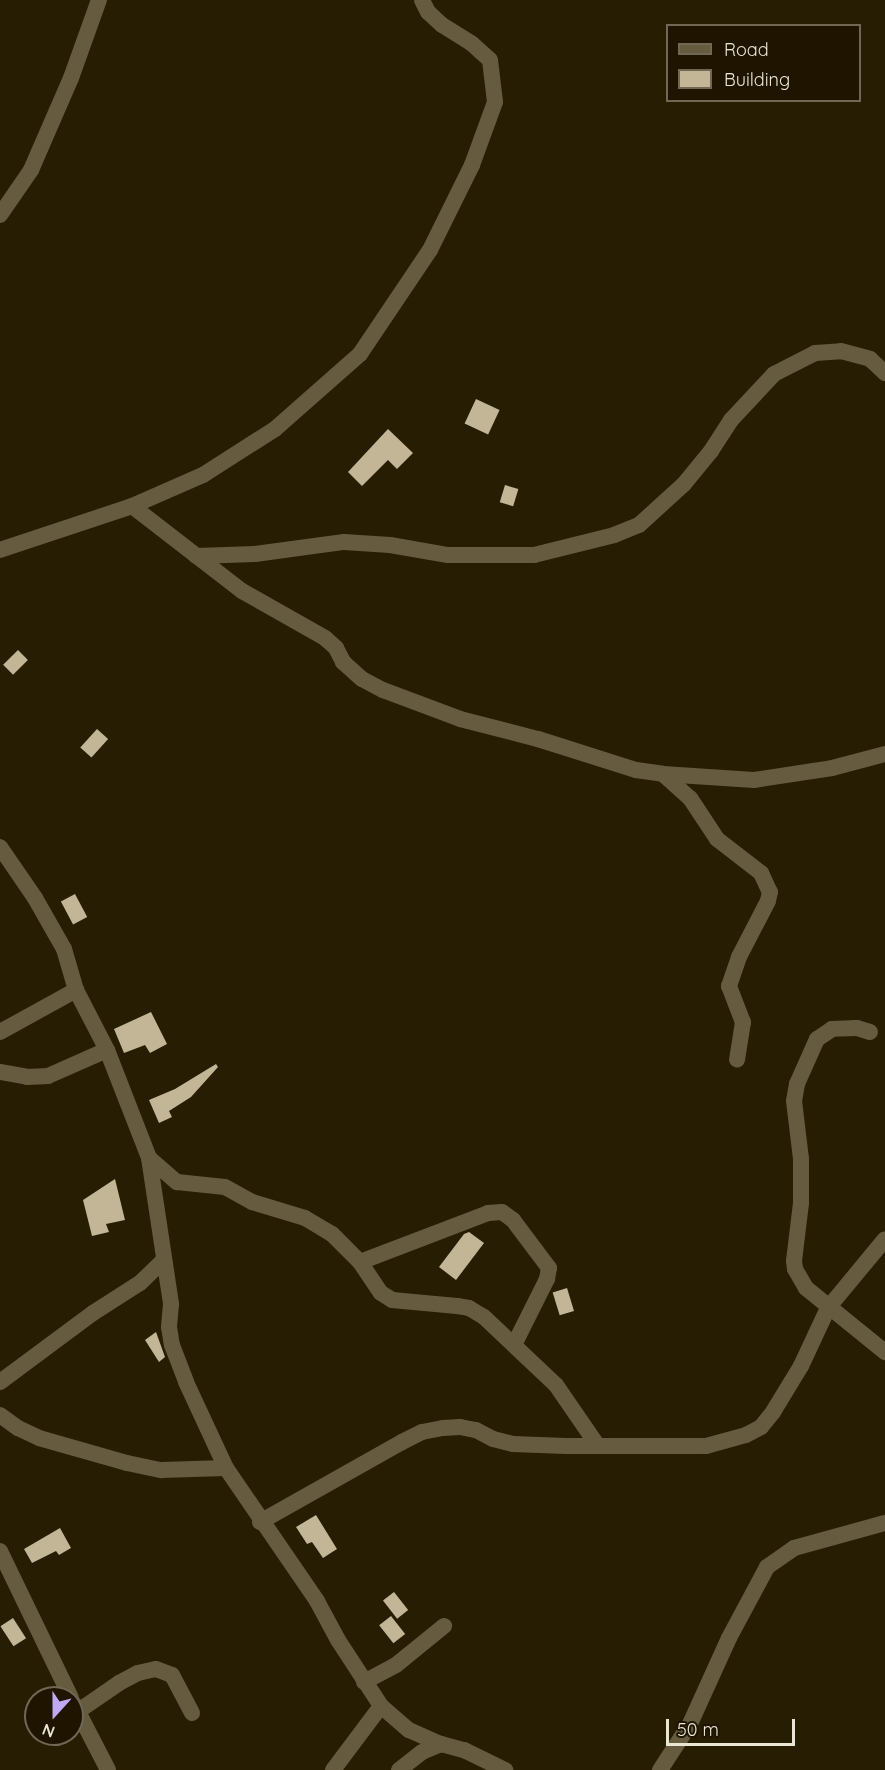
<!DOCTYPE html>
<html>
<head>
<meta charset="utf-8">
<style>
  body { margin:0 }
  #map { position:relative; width:885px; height:1770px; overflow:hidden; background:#271d03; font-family:Quicksand,sans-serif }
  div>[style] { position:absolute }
  .building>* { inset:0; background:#c2b697; transform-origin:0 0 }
  .minor>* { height:16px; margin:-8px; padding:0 8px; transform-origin:8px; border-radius:8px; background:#665b3f }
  span { translate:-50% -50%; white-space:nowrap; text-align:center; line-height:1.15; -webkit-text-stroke:6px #1e1400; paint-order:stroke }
  .legend { position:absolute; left:666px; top:24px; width:195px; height:78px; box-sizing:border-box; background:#1e1400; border:2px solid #706855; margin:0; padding:8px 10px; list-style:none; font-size:18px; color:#ebe5d5 }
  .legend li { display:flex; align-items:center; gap:12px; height:30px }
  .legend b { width:30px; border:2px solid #706855 }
  .north { position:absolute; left:24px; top:1686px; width:60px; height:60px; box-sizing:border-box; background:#1e1400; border:2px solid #706855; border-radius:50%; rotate:201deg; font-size:16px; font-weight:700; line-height:24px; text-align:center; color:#ebe5d5 }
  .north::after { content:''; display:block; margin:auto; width:21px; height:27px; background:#c0a8f3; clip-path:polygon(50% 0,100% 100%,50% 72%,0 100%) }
  .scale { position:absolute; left:666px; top:1719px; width:129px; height:27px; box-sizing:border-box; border:3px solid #ebe5d5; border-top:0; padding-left:8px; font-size:18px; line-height:21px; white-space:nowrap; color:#ebe5d5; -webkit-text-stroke:4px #1e1400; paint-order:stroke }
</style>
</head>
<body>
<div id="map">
  <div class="building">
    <div style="left:476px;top:399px;width:26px;height:27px;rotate:25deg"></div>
    <div style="clip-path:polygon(388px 429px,413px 453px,397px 469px,388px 460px,362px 486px,348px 472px)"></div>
    <div style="left:505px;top:485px;width:14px;height:18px;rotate:17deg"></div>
    <div style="left:18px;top:650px;width:14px;height:21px;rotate:45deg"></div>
    <div style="left:97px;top:729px;width:15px;height:25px;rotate:42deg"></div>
    <div style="left:75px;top:894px;width:26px;height:16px;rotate:62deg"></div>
    <div style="clip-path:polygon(151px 1012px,167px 1044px,150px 1053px,145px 1045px,124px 1053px,114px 1029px)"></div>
    <div style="clip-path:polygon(216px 1064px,218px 1067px,191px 1097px,169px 1111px,172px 1117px,159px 1123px,149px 1100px,175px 1089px)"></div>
    <div style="clip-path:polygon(115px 1179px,125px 1220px,106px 1224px,109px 1232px,92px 1236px,83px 1200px)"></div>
    <div style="clip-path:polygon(469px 1232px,484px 1243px,456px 1280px,439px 1267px,464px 1234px)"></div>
    <div style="left:567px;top:1288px;width:24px;height:15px;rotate:73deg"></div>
    <div style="clip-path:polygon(156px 1332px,165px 1357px,159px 1362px,145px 1340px)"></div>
    <div style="clip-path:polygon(316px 1515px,337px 1549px,323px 1558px,312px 1542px,307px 1544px,296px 1527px)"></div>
    <div style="clip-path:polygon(60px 1528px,71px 1548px,59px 1555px,56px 1551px,32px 1563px,24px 1549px)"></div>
    <div style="left:394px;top:1592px;width:23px;height:14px;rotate:52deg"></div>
    <div style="left:391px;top:1616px;width:23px;height:15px;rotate:52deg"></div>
    <div style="left:13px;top:1618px;width:24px;height:15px;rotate:57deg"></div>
  </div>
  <div class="minor">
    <div style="left:0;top:215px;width:55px;rotate:-55.4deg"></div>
    <div style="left:31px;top:170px;width:100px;rotate:-66.5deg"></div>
    <div style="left:71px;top:78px;width:83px;rotate:-70.3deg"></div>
    <div style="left:132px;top:506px;width:139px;rotate:37.7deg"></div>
    <div style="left:242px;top:591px;width:95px;rotate:29.5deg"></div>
    <div style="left:325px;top:638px;width:15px;rotate:42deg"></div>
    <div style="left:336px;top:648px;width:16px;rotate:63deg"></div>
    <div style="left:343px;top:662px;width:25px;rotate:42deg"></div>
    <div style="left:362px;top:679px;width:24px;rotate:28deg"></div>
    <div style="left:383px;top:690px;width:82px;rotate:20.6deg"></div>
    <div style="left:460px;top:719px;width:81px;rotate:14.4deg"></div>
    <div style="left:538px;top:739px;width:103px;rotate:17.6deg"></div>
    <div style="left:636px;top:770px;width:27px;rotate:8deg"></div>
    <div style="left:663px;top:774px;width:91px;rotate:3.8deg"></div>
    <div style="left:754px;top:780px;width:79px;rotate:-8.7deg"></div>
    <div style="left:832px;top:768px;width:55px;rotate:-14.8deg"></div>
    <div style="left:0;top:550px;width:139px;rotate:-18.4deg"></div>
    <div style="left:132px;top:506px;width:77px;rotate:-23.6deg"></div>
    <div style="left:203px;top:475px;width:85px;rotate:-32.6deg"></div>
    <div style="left:275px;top:429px;width:113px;rotate:-41.4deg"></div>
    <div style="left:360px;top:354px;width:125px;rotate:-56.1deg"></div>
    <div style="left:430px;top:250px;width:95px;rotate:-63.7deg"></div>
    <div style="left:472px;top:165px;width:67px;rotate:-69.9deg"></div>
    <div style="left:495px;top:102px;width:42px;rotate:-96.8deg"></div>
    <div style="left:490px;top:60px;width:25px;rotate:-138deg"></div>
    <div style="left:471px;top:43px;width:34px;rotate:-148deg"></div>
    <div style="left:442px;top:25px;width:19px;rotate:-137deg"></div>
    <div style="left:428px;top:12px;width:13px;rotate:-117deg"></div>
    <div style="left:196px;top:556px;width:59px;rotate:-1.9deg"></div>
    <div style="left:255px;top:554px;width:90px;rotate:-7.7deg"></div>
    <div style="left:344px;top:542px;width:46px;rotate:3.7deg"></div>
    <div style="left:390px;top:545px;width:59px;rotate:9.8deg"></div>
    <div style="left:448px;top:555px;width:86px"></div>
    <div style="left:534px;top:555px;width:82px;rotate:-14deg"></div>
    <div style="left:614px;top:535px;width:27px;rotate:-22deg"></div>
    <div style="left:639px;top:525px;width:61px;rotate:-42.3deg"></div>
    <div style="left:684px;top:484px;width:43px;rotate:-50.7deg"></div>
    <div style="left:711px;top:451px;width:37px;rotate:-57deg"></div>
    <div style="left:731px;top:420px;width:63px;rotate:-46.9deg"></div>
    <div style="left:774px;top:374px;width:46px;rotate:-27.1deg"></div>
    <div style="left:815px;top:353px;width:26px;rotate:-4deg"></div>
    <div style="left:841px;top:351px;width:30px;rotate:15deg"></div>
    <div style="left:870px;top:359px;width:21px;rotate:43deg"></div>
    <div style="left:663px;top:774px;width:36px;rotate:42deg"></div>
    <div style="left:690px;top:798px;width:49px;rotate:56.6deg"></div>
    <div style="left:717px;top:839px;width:56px;rotate:37.7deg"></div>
    <div style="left:761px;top:873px;width:21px;rotate:65deg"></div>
    <div style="left:770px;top:892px;width:9px;rotate:103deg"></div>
    <div style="left:768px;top:901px;width:63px;rotate:117.4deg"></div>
    <div style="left:739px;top:957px;width:31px;rotate:109deg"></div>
    <div style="left:729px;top:986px;width:39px;rotate:69deg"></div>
    <div style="left:743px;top:1022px;width:38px;rotate:99deg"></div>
    <div style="left:0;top:847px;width:62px;rotate:55.5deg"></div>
    <div style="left:35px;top:898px;width:59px;rotate:60.4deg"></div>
    <div style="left:64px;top:949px;width:43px;rotate:73.7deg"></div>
    <div style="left:76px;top:990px;width:68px;rotate:62.7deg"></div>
    <div style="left:107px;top:1050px;width:116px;rotate:68.7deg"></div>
    <div style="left:149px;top:1158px;width:148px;rotate:81.4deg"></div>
    <div style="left:171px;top:1304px;width:23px;rotate:95deg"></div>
    <div style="left:169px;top:1327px;width:18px;rotate:81deg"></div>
    <div style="left:172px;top:1345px;width:40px;rotate:69deg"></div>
    <div style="left:186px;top:1382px;width:95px;rotate:65.1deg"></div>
    <div style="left:226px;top:1468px;width:161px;rotate:55.6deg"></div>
    <div style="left:317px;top:1601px;width:44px;rotate:61.7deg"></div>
    <div style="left:338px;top:1640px;width:79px;rotate:56.9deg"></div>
    <div style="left:381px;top:1706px;width:37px;rotate:41deg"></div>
    <div style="left:409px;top:1730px;width:35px;rotate:24deg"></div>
    <div style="left:441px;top:1744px;width:24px;rotate:15deg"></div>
    <div style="left:464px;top:1750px;width:46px;rotate:26deg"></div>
    <div style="left:0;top:1032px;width:87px;rotate:-28.9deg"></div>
    <div style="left:870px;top:1032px;width:14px;rotate:-163deg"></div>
    <div style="left:857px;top:1028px;width:25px;rotate:178deg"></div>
    <div style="left:832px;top:1029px;width:18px;rotate:146deg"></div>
    <div style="left:817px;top:1039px;width:49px;rotate:114deg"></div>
    <div style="left:797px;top:1084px;width:17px;rotate:100deg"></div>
    <div style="left:794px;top:1101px;width:58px;rotate:83.1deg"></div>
    <div style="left:801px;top:1159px;width:44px;rotate:90deg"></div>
    <div style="left:801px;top:1203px;width:58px;rotate:96.9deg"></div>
    <div style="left:794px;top:1261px;width:8px;rotate:83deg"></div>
    <div style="left:795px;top:1269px;width:22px;rotate:60deg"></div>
    <div style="left:806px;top:1288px;width:102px;rotate:39deg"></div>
    <div style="left:0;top:1072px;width:27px;rotate:10deg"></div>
    <div style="left:27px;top:1077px;width:21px;rotate:-3deg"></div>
    <div style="left:48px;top:1076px;width:64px;rotate:-23.8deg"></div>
    <div style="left:149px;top:1158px;width:37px;rotate:41deg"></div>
    <div style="left:177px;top:1182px;width:48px;rotate:5.9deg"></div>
    <div style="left:225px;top:1187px;width:31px;rotate:29deg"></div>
    <div style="left:252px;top:1202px;width:55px;rotate:16.8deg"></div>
    <div style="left:305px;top:1218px;width:31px;rotate:31deg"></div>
    <div style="left:332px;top:1234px;width:40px;rotate:45deg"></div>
    <div style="left:360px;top:1262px;width:37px;rotate:56deg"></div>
    <div style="left:381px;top:1293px;width:13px;rotate:32deg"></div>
    <div style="left:392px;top:1300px;width:65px;rotate:5.3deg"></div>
    <div style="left:457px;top:1306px;width:12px;rotate:9deg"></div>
    <div style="left:469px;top:1308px;width:17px;rotate:31deg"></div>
    <div style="left:484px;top:1317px;width:99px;rotate:43.4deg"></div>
    <div style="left:556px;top:1385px;width:74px;rotate:55.5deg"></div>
    <div style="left:360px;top:1262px;width:137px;rotate:-20.9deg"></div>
    <div style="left:488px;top:1213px;width:14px;rotate:-4deg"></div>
    <div style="left:502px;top:1212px;width:14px;rotate:36deg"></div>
    <div style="left:513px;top:1220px;width:60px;rotate:53.1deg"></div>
    <div style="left:549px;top:1268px;width:11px;rotate:100deg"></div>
    <div style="left:547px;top:1279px;width:74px;rotate:116.6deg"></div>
    <div style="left:0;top:1382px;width:116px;rotate:-36.6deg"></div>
    <div style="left:93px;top:1313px;width:56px;rotate:-32.6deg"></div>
    <div style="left:140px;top:1283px;width:32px;rotate:-44deg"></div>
    <div style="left:0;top:1415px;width:22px;rotate:36deg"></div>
    <div style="left:18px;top:1428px;width:23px;rotate:25deg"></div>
    <div style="left:39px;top:1438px;width:91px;rotate:15.9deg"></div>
    <div style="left:127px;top:1463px;width:35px;rotate:12deg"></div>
    <div style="left:161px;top:1470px;width:65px;rotate:-1.8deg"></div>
    <div style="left:260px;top:1522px;width:163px;rotate:-29.4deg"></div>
    <div style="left:402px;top:1442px;width:22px;rotate:-27deg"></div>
    <div style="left:422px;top:1432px;width:21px;rotate:-11deg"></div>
    <div style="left:443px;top:1428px;width:17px;rotate:-3deg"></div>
    <div style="left:460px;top:1427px;width:16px;rotate:11deg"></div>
    <div style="left:476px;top:1430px;width:19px;rotate:28deg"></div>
    <div style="left:493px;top:1439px;width:21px;rotate:14deg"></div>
    <div style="left:513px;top:1444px;width:53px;rotate:2.2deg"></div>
    <div style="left:566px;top:1446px;width:140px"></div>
    <div style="left:706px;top:1446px;width:41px;rotate:-15.4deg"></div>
    <div style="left:746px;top:1435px;width:17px;rotate:-28deg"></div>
    <div style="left:761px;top:1427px;width:19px;rotate:-51deg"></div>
    <div style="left:773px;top:1412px;width:54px;rotate:-58.7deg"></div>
    <div style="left:801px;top:1366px;width:64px;rotate:-65deg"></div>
    <div style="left:828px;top:1308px;width:89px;rotate:-50.4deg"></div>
    <div style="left:0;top:1551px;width:163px;rotate:64.2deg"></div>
    <div style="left:364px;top:1682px;width:36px;rotate:-28deg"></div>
    <div style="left:396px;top:1665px;width:62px;rotate:-39.1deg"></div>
    <div style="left:74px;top:1704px;width:74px;rotate:62.7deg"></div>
    <div style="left:77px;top:1712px;width:51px;rotate:-34.6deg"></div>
    <div style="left:119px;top:1683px;width:21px;rotate:-28deg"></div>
    <div style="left:138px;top:1673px;width:18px;rotate:-13deg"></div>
    <div style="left:156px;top:1669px;width:17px;rotate:21deg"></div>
    <div style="left:172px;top:1675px;width:43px;rotate:62.2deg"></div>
    <div style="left:333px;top:1770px;width:80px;rotate:-53.1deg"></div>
    <div style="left:399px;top:1770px;width:29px;rotate:-38deg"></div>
    <div style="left:422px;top:1752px;width:21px;rotate:-23deg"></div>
    <div style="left:660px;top:1770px;width:55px;rotate:-56.9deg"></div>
    <div style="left:690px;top:1724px;width:94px;rotate:-65.6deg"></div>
    <div style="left:729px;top:1638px;width:81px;rotate:-61.8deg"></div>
    <div style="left:767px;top:1567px;width:33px;rotate:-35deg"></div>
    <div style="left:794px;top:1548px;width:94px;rotate:-15.4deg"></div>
  </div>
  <ul class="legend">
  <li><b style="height:8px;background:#665b3f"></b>Road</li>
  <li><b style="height:16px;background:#c2b697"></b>Building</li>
  </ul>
  <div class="north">N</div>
  <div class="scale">50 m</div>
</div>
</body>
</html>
